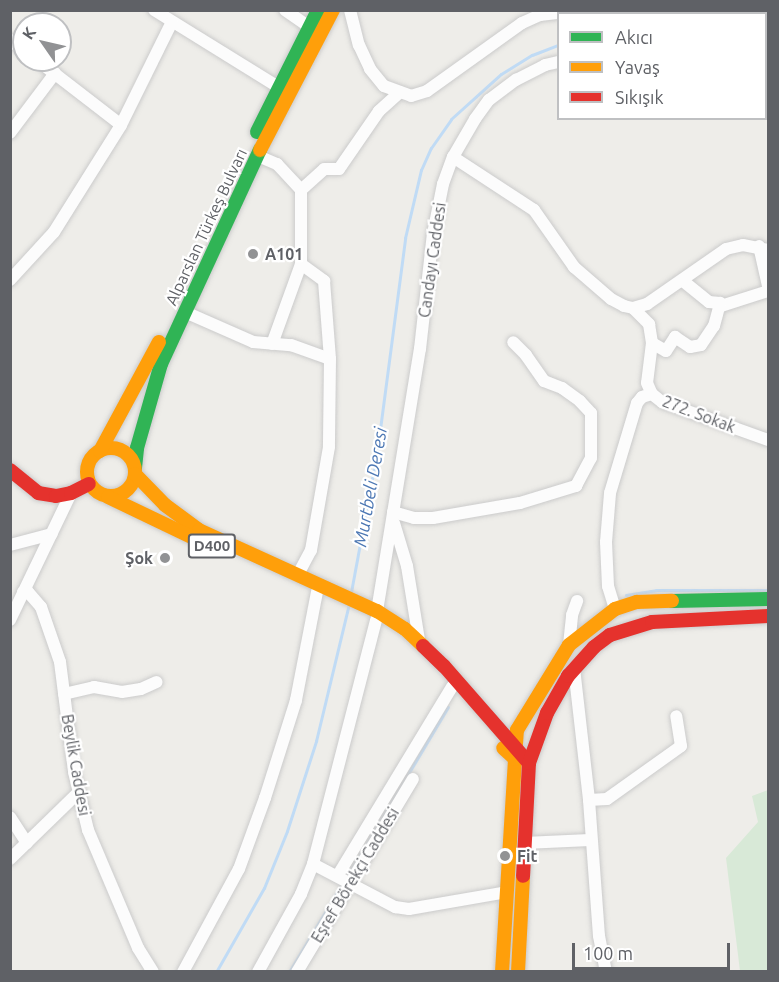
<!DOCTYPE html>
<html>
<head>
<meta charset="utf-8">
<style>
  body { margin:0 }
  #map { position:relative; width:779px; height:982px; overflow:hidden; background:#eeede9; font-family:Ubuntu,sans-serif }
  div>[style] { position:absolute }
  .green>* { inset:0; background:#d8e9d7 }
  .stream>* { height:3px; margin:-1.5px; padding:0 1.5px; transform-origin:1.5px; border-radius:1.5px; background:#c0dbf5 }
  .roads { filter:drop-shadow(0 0 2px #cbcbcb) drop-shadow(0 0 2px #cbcbcb) }
  .street>* { height:12px; margin:-6px; padding:0 6px; transform-origin:6px; border-radius:6px; background:#fcfcfc }
  .fast>* { height:14px; margin:-7px; padding:0 7px; transform-origin:7px; border-radius:7px; background:#30b455 }
  .slow>* { height:14px; margin:-7px; padding:0 7px; transform-origin:7px; border-radius:7px; background:#ff9f0a }
  .slow>.ring { margin:-7px; padding:0; box-sizing:content-box; background:none; border:14px solid #ff9f0a; border-radius:50% }
  .jam>* { height:14px; margin:-7px; padding:0 7px; transform-origin:7px; border-radius:7px; background:#e5322d }
  .dots>* { width:16px; height:16px; translate:-50% -50%; box-sizing:border-box; border:3px solid #fff; border-radius:50% }
  span { translate:-50% -50%; white-space:nowrap; text-align:center; line-height:1.15; -webkit-text-stroke:4.5px #fff; paint-order:stroke }
  .shield-label span { padding:2px 4px; background:#fff; border:2px solid; border-radius:4px; -webkit-text-stroke-width:0 }
  .shield-label { font-size:15px; color:#5f6166; font-weight:700 }
  .street-label { font-size:16px; color:#5f6166 }
  .poi-label { font-size:16px; color:#5f6166; font-weight:700 }
  .left { translate:0 -50%; text-align:left }
  .right { translate:-100% -50%; text-align:right }
  .water-label { font-size:18px; color:#4d78b4; font-style:italic }
  .frame { position:absolute; inset:0; border:12px solid #5f6166; pointer-events:none }
  .legend { position:absolute; left:557px; top:12px; width:210px; height:108px; box-sizing:border-box; background:#fff; border:2px solid #bfc0c2; margin:0; padding:8px 10px; list-style:none; font-size:18px; color:#5f6166 }
  .legend li { display:flex; align-items:center; gap:12px; height:30px }
  .legend b { width:30px; border:2px solid #bfc0c2 }
  .north { position:absolute; left:12px; top:12px; width:60px; height:60px; box-sizing:border-box; background:#fff; border:2px solid #bfc0c2; border-radius:50%; rotate:304deg; font-size:16px; font-weight:700; line-height:24px; text-align:center; color:#5f6166 }
  .north::after { content:''; display:block; margin:auto; width:21px; height:27px; background:#919294; clip-path:polygon(50% 0,100% 100%,50% 72%,0 100%) }
  .scale { position:absolute; left:572px; top:943px; width:158px; height:27px; box-sizing:border-box; border:3px solid #5f6166; border-top:0; padding-left:8px; font-size:18px; line-height:21px; white-space:nowrap; color:#5f6166; -webkit-text-stroke:4px #fff; paint-order:stroke }
</style>
</head>
<body>
<div id="map">
  <div class="green">
    <div style="clip-path:polygon(768px 790px,768px 971px,740px 971px,726px 858px,758px 822px,752px 796px)"></div>
  </div>
  <div class="stream">
    <div style="left:766px;top:67px;width:2px"></div>
    <div style="left:351px;top:592px;width:142px;rotate:-79.5deg"></div>
    <div style="left:377px;top:452px;width:216px;rotate:-82.5deg"></div>
    <div style="left:405px;top:238px;width:70px;rotate:-76.8deg"></div>
    <div style="left:421px;top:170px;width:24px;rotate:-66deg"></div>
    <div style="left:431px;top:148px;width:35px;rotate:-55deg"></div>
    <div style="left:451px;top:119px;width:67px;rotate:-42deg"></div>
    <div style="left:501px;top:74px;width:36px;rotate:-32deg"></div>
    <div style="left:532px;top:55px;width:28px;rotate:-21deg"></div>
    <div style="left:626px;top:595px;width:30px;rotate:-9deg"></div>
    <div style="left:656px;top:590px;width:112px"></div>
    <div style="left:346px;top:878px;width:199px;rotate:-59.2deg"></div>
    <div style="left:216px;top:972px;width:97px;rotate:-60.3deg"></div>
    <div style="left:264px;top:888px;width:61px;rotate:-68deg"></div>
    <div style="left:287px;top:831px;width:95px;rotate:-72.1deg"></div>
    <div style="left:316px;top:741px;width:141px;rotate:-76.5deg"></div>
    <div style="left:289px;top:972px;width:103px;rotate:-58.9deg"></div>
  </div>
  <div class="roads">
    <div class="street">
      <div style="left:154px;top:10px;width:146px;rotate:31.8deg"></div>
      <div style="left:285px;top:10px;width:29px;rotate:35deg"></div>
      <div style="left:350px;top:10px;width:36px;rotate:76deg"></div>
      <div style="left:359px;top:45px;width:26px;rotate:65deg"></div>
      <div style="left:370px;top:69px;width:22px;rotate:51deg"></div>
      <div style="left:384px;top:86px;width:29px;rotate:20deg"></div>
      <div style="left:411px;top:96px;width:17px;rotate:-17deg"></div>
      <div style="left:427px;top:91px;width:117px;rotate:-35.6deg"></div>
      <div style="left:522px;top:23px;width:20px;rotate:-24deg"></div>
      <div style="left:540px;top:15px;width:5px;rotate:-68deg"></div>
      <div style="left:617px;top:10px;width:15px;rotate:16deg"></div>
      <div style="left:540px;top:15px;width:42px;rotate:-6.8deg"></div>
      <div style="left:10px;top:40px;width:18px;rotate:38deg"></div>
      <div style="left:766px;top:48px;width:2px;rotate:27deg"></div>
      <div style="left:37px;top:60px;width:106px;rotate:37.7deg"></div>
      <div style="left:766px;top:88px;width:2px"></div>
      <div style="left:10px;top:133px;width:75px;rotate:-53.1deg"></div>
      <div style="left:258px;top:156px;width:21px;rotate:23deg"></div>
      <div style="left:277px;top:164px;width:35px;rotate:47deg"></div>
      <div style="left:301px;top:190px;width:74px;rotate:90deg"></div>
      <div style="left:301px;top:264px;width:85px;rotate:109.9deg"></div>
      <div style="left:453px;top:157px;width:97px;rotate:33.2deg"></div>
      <div style="left:534px;top:210px;width:70px;rotate:54.9deg"></div>
      <div style="left:574px;top:267px;width:49px;rotate:40.9deg"></div>
      <div style="left:611px;top:299px;width:15px;rotate:28deg"></div>
      <div style="left:624px;top:306px;width:9px;rotate:13deg"></div>
      <div style="left:633px;top:308px;width:15px;rotate:-16deg"></div>
      <div style="left:647px;top:304px;width:96px;rotate:-34.8deg"></div>
      <div style="left:726px;top:249px;width:17px;rotate:-13deg"></div>
      <div style="left:743px;top:245px;width:25px;rotate:11deg"></div>
      <div style="left:301px;top:190px;width:31px;rotate:-42deg"></div>
      <div style="left:324px;top:169px;width:15px"></div>
      <div style="left:339px;top:169px;width:70px;rotate:-55.4deg"></div>
      <div style="left:379px;top:111px;width:28px;rotate:-42deg"></div>
      <div style="left:759px;top:246px;width:41px;rotate:77.3deg"></div>
      <div style="left:301px;top:264px;width:29px;rotate:36deg"></div>
      <div style="left:324px;top:281px;width:78px;rotate:85.6deg"></div>
      <div style="left:10px;top:280px;width:65px;rotate:-47.5deg"></div>
      <div style="left:54px;top:232px;width:126px;rotate:-57.9deg"></div>
      <div style="left:121px;top:125px;width:115px;rotate:-63.7deg"></div>
      <div style="left:721px;top:306px;width:49px;rotate:-17.7deg"></div>
      <div style="left:633px;top:308px;width:23px;rotate:45deg"></div>
      <div style="left:649px;top:324px;width:19px;rotate:81deg"></div>
      <div style="left:652px;top:343px;width:40px;rotate:97.1deg"></div>
      <div style="left:647px;top:383px;width:12px;rotate:66deg"></div>
      <div style="left:652px;top:394px;width:13px;rotate:39deg"></div>
      <div style="left:662px;top:402px;width:113px;rotate:19.7deg"></div>
      <div style="left:185px;top:312px;width:74px;rotate:23.8deg"></div>
      <div style="left:253px;top:342px;width:38px;rotate:5deg"></div>
      <div style="left:291px;top:345px;width:41px;rotate:19.7deg"></div>
      <div style="left:330px;top:359px;width:88px;rotate:90.7deg"></div>
      <div style="left:329px;top:447px;width:105px;rotate:99.9deg"></div>
      <div style="left:311px;top:550px;width:27px;rotate:118deg"></div>
      <div style="left:652px;top:343px;width:16px;rotate:30deg"></div>
      <div style="left:666px;top:351px;width:17px;rotate:-57deg"></div>
      <div style="left:675px;top:337px;width:18px;rotate:34deg"></div>
      <div style="left:690px;top:347px;width:11px;rotate:-10deg"></div>
      <div style="left:701px;top:345px;width:23px;rotate:-56deg"></div>
      <div style="left:714px;top:326px;width:24px;rotate:-75deg"></div>
      <div style="left:720px;top:303px;width:11px;rotate:-175deg"></div>
      <div style="left:709px;top:302px;width:33px;rotate:-141deg"></div>
      <div style="left:393px;top:512px;width:22px;rotate:16deg"></div>
      <div style="left:414px;top:518px;width:19px"></div>
      <div style="left:433px;top:518px;width:88px;rotate:-9.8deg"></div>
      <div style="left:520px;top:503px;width:59px;rotate:-16.9deg"></div>
      <div style="left:576px;top:486px;width:32px;rotate:-62deg"></div>
      <div style="left:591px;top:458px;width:45px;rotate:-90deg"></div>
      <div style="left:591px;top:413px;width:16px;rotate:-133deg"></div>
      <div style="left:580px;top:401px;width:22px;rotate:-144deg"></div>
      <div style="left:562px;top:388px;width:19px;rotate:-159deg"></div>
      <div style="left:544px;top:381px;width:32px;rotate:-125deg"></div>
      <div style="left:526px;top:355px;width:18px;rotate:-135deg"></div>
      <div style="left:394px;top:523px;width:45px;rotate:73.2deg"></div>
      <div style="left:407px;top:566px;width:75px;rotate:80.8deg"></div>
      <div style="left:10px;top:545px;width:43px;rotate:-14.7deg"></div>
      <div style="left:23px;top:592px;width:5px"></div>
      <div style="left:28px;top:592px;width:20px;rotate:49deg"></div>
      <div style="left:41px;top:607px;width:58px;rotate:70.9deg"></div>
      <div style="left:60px;top:662px;width:111px;rotate:82.7deg"></div>
      <div style="left:74px;top:772px;width:60px;rotate:76.4deg"></div>
      <div style="left:88px;top:830px;width:128px;rotate:67deg"></div>
      <div style="left:138px;top:948px;width:28px;rotate:58deg"></div>
      <div style="left:615px;top:609px;width:24px;rotate:-107deg"></div>
      <div style="left:608px;top:586px;width:44px;rotate:-92.6deg"></div>
      <div style="left:606px;top:542px;width:49px;rotate:-85.3deg"></div>
      <div style="left:610px;top:493px;width:94px;rotate:-73.3deg"></div>
      <div style="left:637px;top:403px;width:8px;rotate:-50deg"></div>
      <div style="left:642px;top:397px;width:10px;rotate:-17deg"></div>
      <div style="left:377px;top:611px;width:266px;rotate:-80.7deg"></div>
      <div style="left:420px;top:349px;width:116px;rotate:-83.6deg"></div>
      <div style="left:433px;top:234px;width:51px;rotate:-78.7deg"></div>
      <div style="left:443px;top:184px;width:29px;rotate:-70deg"></div>
      <div style="left:453px;top:157px;width:44px;rotate:-59.9deg"></div>
      <div style="left:475px;top:119px;width:24px;rotate:-54deg"></div>
      <div style="left:489px;top:100px;width:34px;rotate:-37deg"></div>
      <div style="left:516px;top:80px;width:33px;rotate:-27deg"></div>
      <div style="left:545px;top:65px;width:13px;rotate:-13deg"></div>
      <div style="left:10px;top:620px;width:141px;rotate:-64.3deg"></div>
      <div style="left:569px;top:645px;width:30px;rotate:-84deg"></div>
      <div style="left:572px;top:615px;width:15px;rotate:-70deg"></div>
      <div style="left:574px;top:668px;width:133px;rotate:83.5deg"></div>
      <div style="left:589px;top:800px;width:136px;rotate:85.8deg"></div>
      <div style="left:599px;top:936px;width:37px;rotate:79deg"></div>
      <div style="left:64px;top:694px;width:31px;rotate:-13deg"></div>
      <div style="left:94px;top:687px;width:28px;rotate:10deg"></div>
      <div style="left:122px;top:692px;width:19px;rotate:-9deg"></div>
      <div style="left:141px;top:689px;width:17px;rotate:-24deg"></div>
      <div style="left:589px;top:800px;width:18px;rotate:-3deg"></div>
      <div style="left:607px;top:799px;width:91px;rotate:-35.6deg"></div>
      <div style="left:681px;top:746px;width:30px;rotate:-99deg"></div>
      <div style="left:10px;top:817px;width:31px;rotate:57deg"></div>
      <div style="left:524px;top:843px;width:66px;rotate:-2.6deg"></div>
      <div style="left:10px;top:859px;width:96px;rotate:-44.2deg"></div>
      <div style="left:313px;top:864px;width:93px;rotate:27.7deg"></div>
      <div style="left:395px;top:907px;width:14px;rotate:8deg"></div>
      <div style="left:409px;top:909px;width:99px;rotate:-9.8deg"></div>
      <div style="left:338px;top:875px;width:220px;rotate:-58.8deg"></div>
      <div style="left:183px;top:972px;width:117px;rotate:-61.5deg"></div>
      <div style="left:239px;top:869px;width:76px;rotate:-69.9deg"></div>
      <div style="left:265px;top:798px;width:103px;rotate:-72.4deg"></div>
      <div style="left:296px;top:700px;width:110px;rotate:-79deg"></div>
      <div style="left:258px;top:972px;width:89px;rotate:-61.1deg"></div>
      <div style="left:301px;top:894px;width:32px;rotate:-68deg"></div>
      <div style="left:313px;top:864px;width:252px;rotate:-75.5deg"></div>
      <div style="left:297px;top:972px;width:225px;rotate:-59deg"></div>
    </div>
    <div class="fast">
      <div style="left:257px;top:132px;width:136px;rotate:-63.4deg"></div>
      <div style="left:135px;top:468px;width:20px;rotate:-84deg"></div>
      <div style="left:137px;top:448px;width:87px;rotate:-74.1deg"></div>
      <div style="left:161px;top:364px;width:236px;rotate:-65.2deg"></div>
      <div style="left:672px;top:601px;width:96px;rotate:-1.2deg"></div>
    </div>
    <div class="slow">
      <div style="left:260px;top:150px;width:158px;rotate:-62.5deg"></div>
      <div class="ring" style="left:87px;top:448px;width:34px;height:34px"></div>
      <div style="left:100px;top:451px;width:124px;rotate:-61.6deg"></div>
      <div style="left:135px;top:474px;width:43px;rotate:45.9deg"></div>
      <div style="left:165px;top:505px;width:42px;rotate:36.3deg"></div>
      <div style="left:199px;top:530px;width:196px;rotate:24.5deg"></div>
      <div style="left:377px;top:611px;width:33px;rotate:33deg"></div>
      <div style="left:405px;top:629px;width:25px;rotate:43deg"></div>
      <div style="left:108px;top:497px;width:104px;rotate:25.6deg"></div>
      <div style="left:515px;top:758px;width:28px;rotate:-86deg"></div>
      <div style="left:517px;top:730px;width:100px;rotate:-58.5deg"></div>
      <div style="left:569px;top:645px;width:58px;rotate:-38deg"></div>
      <div style="left:615px;top:609px;width:23px;rotate:-18deg"></div>
      <div style="left:637px;top:602px;width:35px;rotate:-2deg"></div>
      <div style="left:502px;top:972px;width:213px;rotate:-86.5deg"></div>
      <div style="left:515px;top:759px;width:16px;rotate:-137deg"></div>
      <div style="left:518px;top:972px;width:96px;rotate:-87deg"></div>
    </div>
    <div class="jam">
      <div style="left:10px;top:470px;width:36px;rotate:39deg"></div>
      <div style="left:38px;top:493px;width:18px;rotate:9deg"></div>
      <div style="left:56px;top:496px;width:15px;rotate:-11deg"></div>
      <div style="left:71px;top:493px;width:20px;rotate:-27deg"></div>
      <div style="left:423px;top:646px;width:29px;rotate:44deg"></div>
      <div style="left:444px;top:666px;width:129px;rotate:48.8deg"></div>
      <div style="left:529px;top:763px;width:113px;rotate:93deg"></div>
      <div style="left:529px;top:763px;width:53px;rotate:-70.2deg"></div>
      <div style="left:547px;top:713px;width:43px;rotate:-60.4deg"></div>
      <div style="left:568px;top:676px;width:39px;rotate:-48deg"></div>
      <div style="left:594px;top:647px;width:20px;rotate:-37deg"></div>
      <div style="left:610px;top:635px;width:44px;rotate:-17.2deg"></div>
      <div style="left:652px;top:622px;width:116px;rotate:-3deg"></div>
    </div>
  </div>
  <div class="dots">
    <div style="left:253px;top:254px;background:#919294"></div>
    <div style="left:165px;top:558px;background:#919294"></div>
    <div style="left:505px;top:856px;background:#919294"></div>
  </div>
  <div class="shield-label">
    <span style="left:212px;top:546px">D400</span>
  </div>
  <div class="street-label">
    <span style="left:206px;top:227px;rotate:-65deg">Alparslan Türkeş Bulvarı</span>
    <span style="left:432px;top:260px;rotate:-82deg">Candayı Caddesi</span>
    <span style="left:699px;top:414px;rotate:21deg">272. Sokak</span>
    <span style="left:76px;top:765px;rotate:80deg">Beylik Caddesi</span>
    <span style="left:355px;top:875px;rotate:-59deg">Eşref Börekçi Caddesi</span>
  </div>
  <div class="poi-label">
    <span class="left" style="left:265px;top:254px">A101</span>
    <span class="right" style="left:153px;top:558px">Şok</span>
    <span class="left" style="left:517px;top:856px">Fit</span>
  </div>
  <div class="water-label">
    <span style="left:370px;top:487px;rotate:-80deg">Murtbeli Deresi</span>
  </div>
  <div class="frame"></div>
  <ul class="legend">
  <li><b style="height:8px;background:#30b455"></b>Akıcı</li>
  <li><b style="height:8px;background:#ff9f0a"></b>Yavaş</li>
  <li><b style="height:8px;background:#e5322d"></b>Sıkışık</li>
  </ul>
  <div class="north">K</div>
  <div class="scale">100 m</div>
</div>
</body>
</html>
